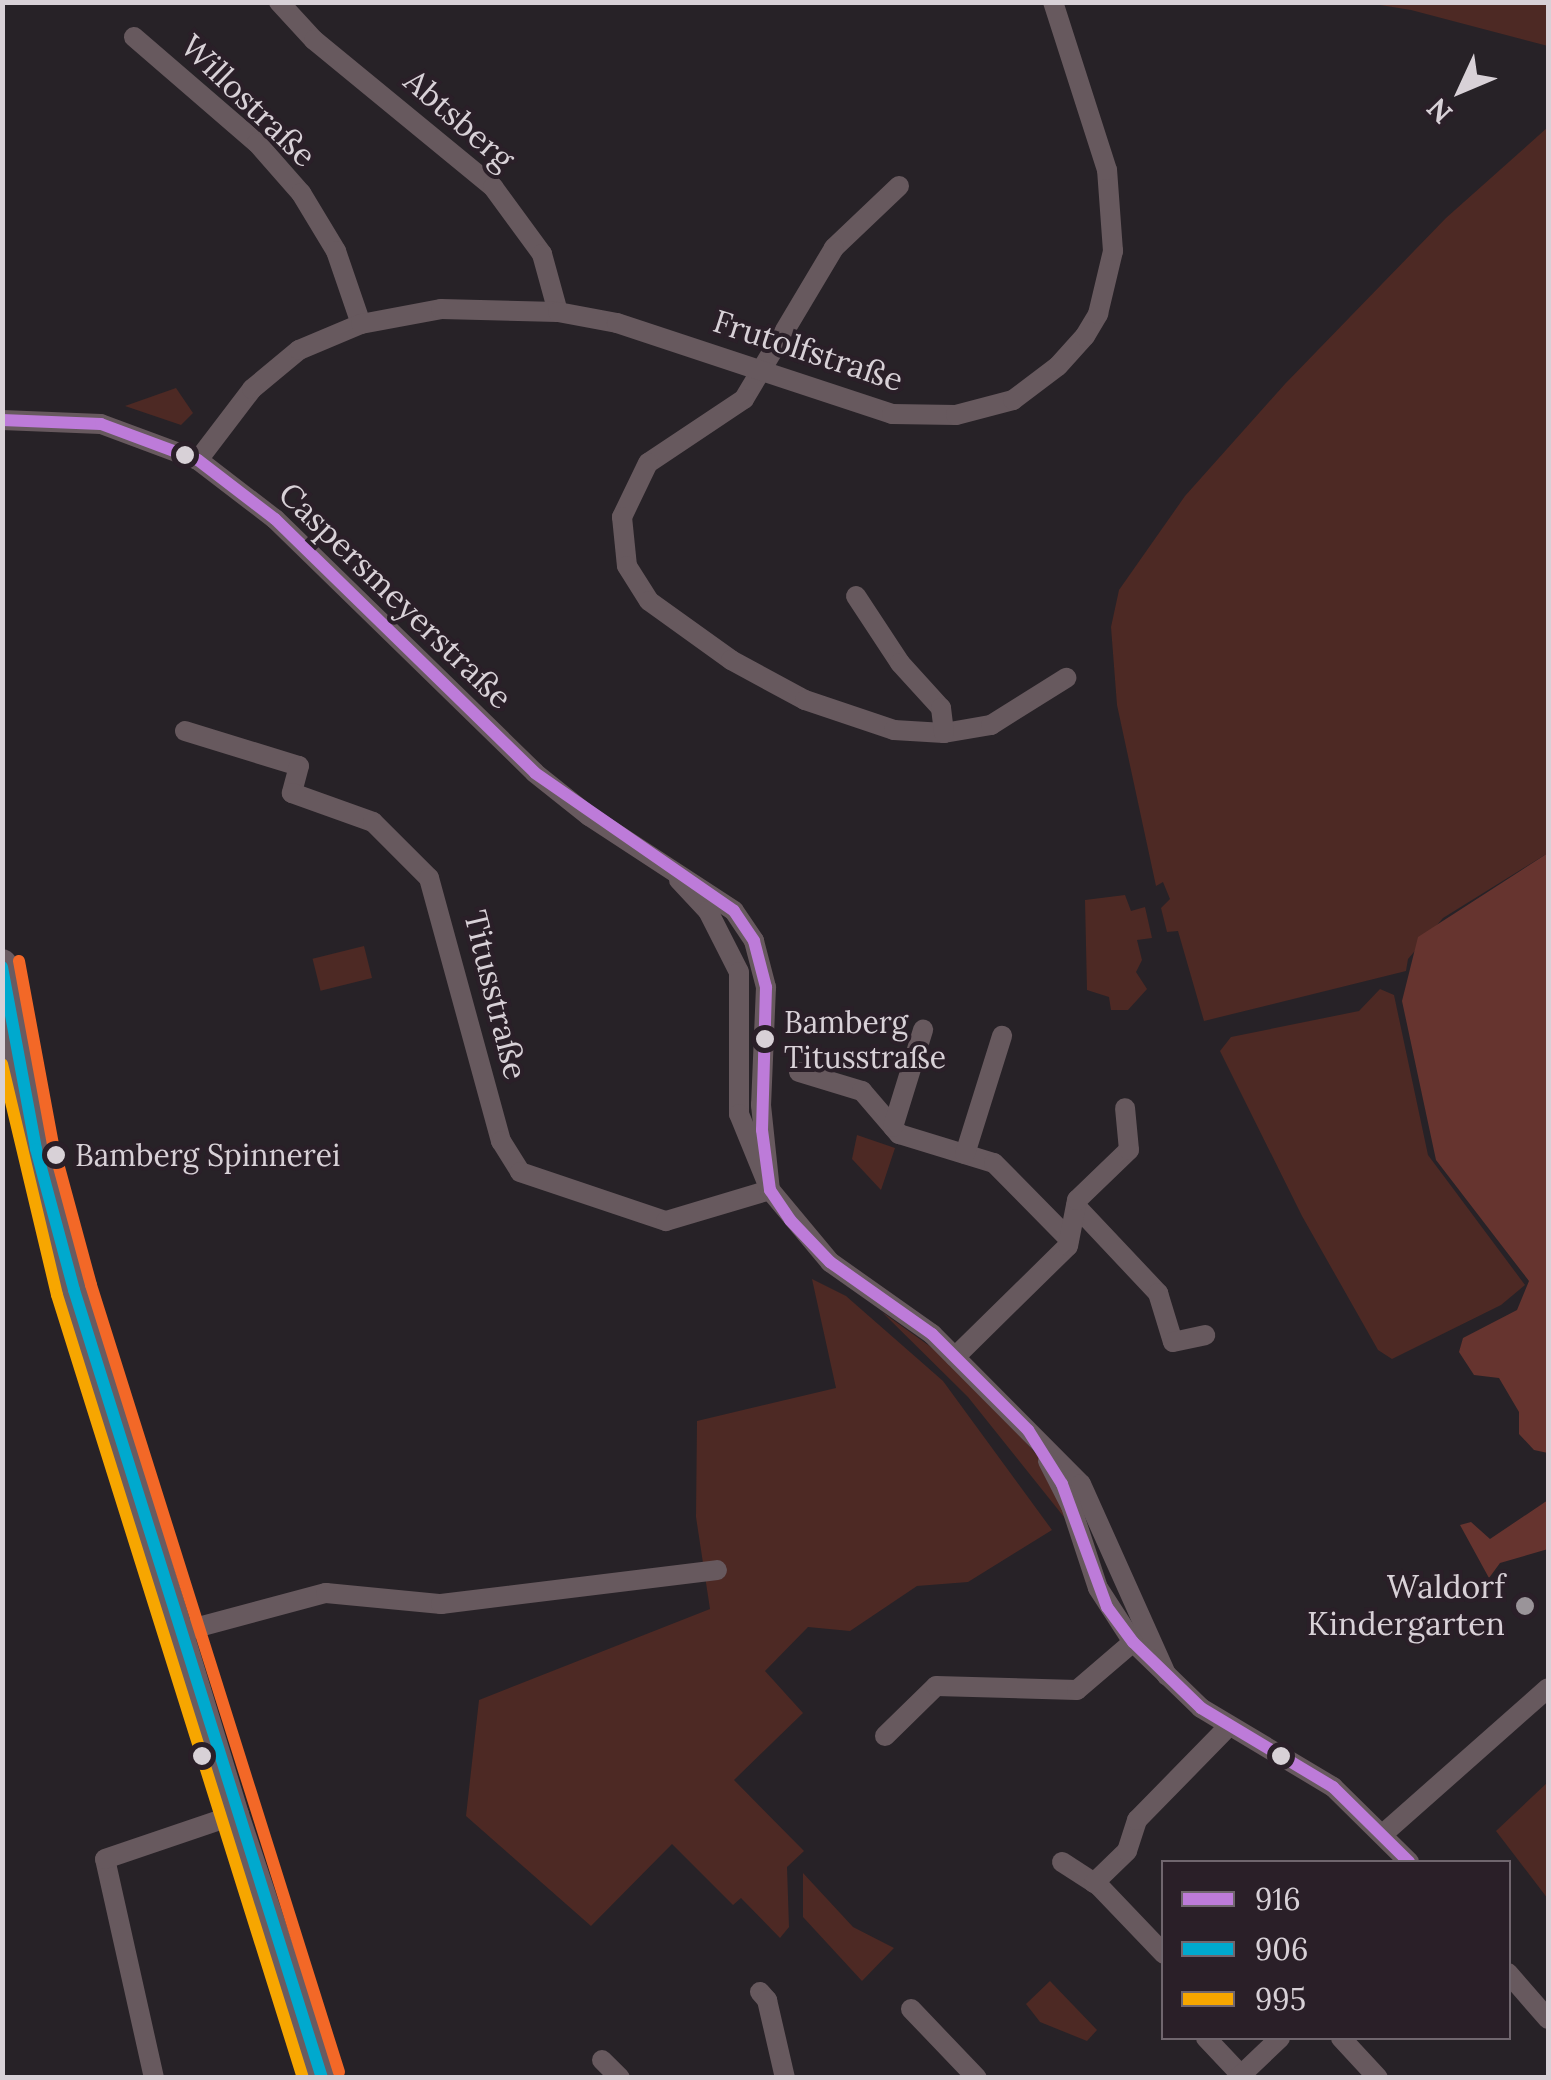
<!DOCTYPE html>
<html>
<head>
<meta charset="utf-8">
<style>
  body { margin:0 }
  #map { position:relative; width:1551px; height:2080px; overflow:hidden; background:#272227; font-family:Lora,serif }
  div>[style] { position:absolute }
  .green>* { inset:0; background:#4d2924; transform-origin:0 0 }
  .forest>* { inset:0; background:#66342f }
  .street>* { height:20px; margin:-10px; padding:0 10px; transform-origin:10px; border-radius:10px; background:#67595e }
  .secondary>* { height:30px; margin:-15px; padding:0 15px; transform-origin:15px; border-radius:15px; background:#695b61 }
  .bus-1>* { height:12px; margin:-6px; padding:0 6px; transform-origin:6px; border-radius:6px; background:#bd7bd9 }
  .bus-2>* { height:12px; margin:-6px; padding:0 6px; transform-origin:6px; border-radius:6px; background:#00a9ce }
  .bus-3>* { height:12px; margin:-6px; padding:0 6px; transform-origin:6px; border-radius:6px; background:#f7a600 }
  .bus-4>* { height:12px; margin:-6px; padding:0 6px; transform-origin:6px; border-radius:6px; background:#f36827 }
  .dots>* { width:28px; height:28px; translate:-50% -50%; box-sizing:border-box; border:5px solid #2a1f28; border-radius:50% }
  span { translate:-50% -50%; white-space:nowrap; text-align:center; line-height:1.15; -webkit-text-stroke:8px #2a1f28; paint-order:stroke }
  .bus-label { font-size:30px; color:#d8d1d7 }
  .left { translate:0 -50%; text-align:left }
  .street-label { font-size:32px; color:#d8d1d7 }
  .poi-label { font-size:32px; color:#d8d1d7 }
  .right { translate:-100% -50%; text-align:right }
  .frame { position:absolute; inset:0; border:5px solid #d8d1d7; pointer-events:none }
  .legend { position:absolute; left:1161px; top:1860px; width:350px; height:180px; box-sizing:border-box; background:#2a1f28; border:2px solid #70666e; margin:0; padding:12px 18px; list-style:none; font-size:30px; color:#d8d1d7 }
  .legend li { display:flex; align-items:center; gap:20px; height:50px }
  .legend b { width:50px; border:2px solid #70666e }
  .north { position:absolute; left:1411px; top:40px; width:100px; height:100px; -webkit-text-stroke:8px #2a1f28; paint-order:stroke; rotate:226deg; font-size:28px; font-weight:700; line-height:40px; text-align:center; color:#d8d1d7 }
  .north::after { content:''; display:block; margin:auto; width:35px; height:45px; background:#d8d1d7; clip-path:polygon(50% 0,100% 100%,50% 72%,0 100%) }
</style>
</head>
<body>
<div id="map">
  <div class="green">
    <div style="clip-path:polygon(1368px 3px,1548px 3px,1548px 46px,1411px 10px)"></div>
    <div style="clip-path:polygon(1548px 127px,1548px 853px,1443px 918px,1408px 959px,1406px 971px,1204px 1021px,1178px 931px,1167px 932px,1161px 908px,1170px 899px,1163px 882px,1156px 886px,1117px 705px,1111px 627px,1119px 590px,1185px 496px,1285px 384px,1446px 218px)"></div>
    <div style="clip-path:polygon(176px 388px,193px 413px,181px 425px,125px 406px)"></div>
    <div style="clip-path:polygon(1125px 895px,1131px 911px,1145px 907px,1152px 938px,1137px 940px,1142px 960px,1136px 972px,1147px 989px,1128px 1010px,1111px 1010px,1109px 997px,1087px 990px,1085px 900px)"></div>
    <div style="left:364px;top:946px;width:33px;height:53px;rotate:76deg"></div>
    <div style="clip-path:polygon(1380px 989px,1394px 995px,1428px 1155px,1525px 1285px,1501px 1305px,1392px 1359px,1378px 1350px,1302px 1216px,1220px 1051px,1231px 1037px,1359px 1011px)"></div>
    <div style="clip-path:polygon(857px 1135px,895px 1148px,881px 1190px,852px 1159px)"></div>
    <div style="clip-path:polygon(812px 1279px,846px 1296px,943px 1381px,1052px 1530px,968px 1582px,917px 1586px,850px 1631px,808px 1627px,765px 1671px,803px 1713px,734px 1780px,804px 1851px,787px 1867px,789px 1927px,780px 1938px,741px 1898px,733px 1905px,672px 1844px,591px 1926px,466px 1816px,479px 1700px,710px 1609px,696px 1517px,697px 1421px,836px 1388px)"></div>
    <div style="clip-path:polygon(882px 1312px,945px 1357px,1017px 1432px,1043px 1462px,1072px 1527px,968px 1397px)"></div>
    <div style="clip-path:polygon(1548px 1782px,1548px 1899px,1496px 1831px)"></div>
    <div style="clip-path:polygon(803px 1873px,853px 1927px,894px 1948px,862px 1981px,803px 1917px)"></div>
    <div style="clip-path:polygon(1050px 1981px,1097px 2030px,1087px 2041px,1040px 2022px,1026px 2004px)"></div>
  </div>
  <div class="forest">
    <div style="clip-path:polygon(1548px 853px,1548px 1453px,1534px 1450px,1519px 1434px,1519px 1412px,1499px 1378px,1474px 1375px,1459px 1352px,1463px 1338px,1517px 1310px,1529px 1281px,1436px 1160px,1402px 1001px,1418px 937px)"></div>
    <div style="clip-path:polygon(1548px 1500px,1548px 1549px,1500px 1563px,1489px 1578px,1460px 1525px,1471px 1522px,1490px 1539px)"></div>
  </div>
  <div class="street">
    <div style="left:279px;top:2px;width:52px;rotate:47.4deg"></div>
    <div style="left:314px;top:40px;width:232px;rotate:39.4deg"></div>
    <div style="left:493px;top:187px;width:83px;rotate:53.8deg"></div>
    <div style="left:542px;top:254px;width:60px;rotate:74.6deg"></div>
    <div style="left:134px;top:37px;width:162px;rotate:40.8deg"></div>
    <div style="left:257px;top:143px;width:67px;rotate:48.7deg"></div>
    <div style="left:301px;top:193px;width:68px;rotate:58.9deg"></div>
    <div style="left:336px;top:251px;width:77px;rotate:71.1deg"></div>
    <div style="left:899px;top:186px;width:90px;rotate:136.4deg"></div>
    <div style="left:834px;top:248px;width:176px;rotate:120.8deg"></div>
    <div style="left:744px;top:399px;width:115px;rotate:146.3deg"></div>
    <div style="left:648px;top:463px;width:60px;rotate:115.7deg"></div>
    <div style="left:622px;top:517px;width:49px;rotate:84.2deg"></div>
    <div style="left:627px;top:566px;width:41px;rotate:57.8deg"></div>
    <div style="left:649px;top:601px;width:101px;rotate:35.7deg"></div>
    <div style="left:731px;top:660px;width:84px;rotate:28.4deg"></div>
    <div style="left:805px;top:700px;width:94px;rotate:18.6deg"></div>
    <div style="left:894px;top:730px;width:50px;rotate:3.4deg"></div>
    <div style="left:944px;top:733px;width:48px;rotate:-9.7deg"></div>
    <div style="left:991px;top:725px;width:89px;rotate:-32.1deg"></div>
    <div style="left:2px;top:420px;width:99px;rotate:2.3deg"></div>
    <div style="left:101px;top:424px;width:103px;rotate:20.4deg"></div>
    <div style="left:198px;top:460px;width:97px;rotate:37.5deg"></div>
    <div style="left:275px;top:519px;width:363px;rotate:44.3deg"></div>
    <div style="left:535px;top:773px;width:69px;rotate:38.5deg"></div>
    <div style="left:589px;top:816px;width:173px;rotate:33.2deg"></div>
    <div style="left:734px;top:911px;width:36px;rotate:56deg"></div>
    <div style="left:754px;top:941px;width:48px;rotate:75.4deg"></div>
    <div style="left:766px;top:987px;width:118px;rotate:92.4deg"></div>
    <div style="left:761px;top:1105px;width:85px;rotate:84deg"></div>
    <div style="left:198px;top:460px;width:89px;rotate:-52.7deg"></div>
    <div style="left:252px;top:389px;width:61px;rotate:-39.7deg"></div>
    <div style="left:299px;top:350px;width:67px;rotate:-22.8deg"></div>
    <div style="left:361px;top:324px;width:81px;rotate:-10.6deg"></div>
    <div style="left:441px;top:309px;width:117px;rotate:1.5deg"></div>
    <div style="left:558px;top:312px;width:60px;rotate:10.6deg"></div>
    <div style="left:617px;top:323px;width:290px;rotate:18.3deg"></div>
    <div style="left:892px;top:414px;width:64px;rotate:0.9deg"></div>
    <div style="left:956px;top:415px;width:59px;rotate:-14.7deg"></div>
    <div style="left:1013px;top:400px;width:56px;rotate:-37.1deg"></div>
    <div style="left:1058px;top:366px;width:40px;rotate:-48deg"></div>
    <div style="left:1085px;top:336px;width:26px;rotate:-59deg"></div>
    <div style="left:1098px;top:314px;width:65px;rotate:-76.6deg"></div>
    <div style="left:1113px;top:251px;width:81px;rotate:-94.2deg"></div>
    <div style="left:1107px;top:170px;width:176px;rotate:-107.8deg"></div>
    <div style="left:856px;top:596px;width:80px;rotate:56.7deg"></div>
    <div style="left:900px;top:663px;width:61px;rotate:47.7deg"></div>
    <div style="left:941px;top:708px;width:25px;rotate:83deg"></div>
    <div style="left:185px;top:731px;width:119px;rotate:17.1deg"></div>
    <div style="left:299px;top:766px;width:28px;rotate:105deg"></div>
    <div style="left:292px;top:793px;width:86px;rotate:19.7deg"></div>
    <div style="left:373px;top:822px;width:79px;rotate:45deg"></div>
    <div style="left:429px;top:878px;width:273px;rotate:74.7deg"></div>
    <div style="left:501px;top:1141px;width:36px;rotate:58deg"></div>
    <div style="left:520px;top:1172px;width:154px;rotate:18.6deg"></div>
    <div style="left:666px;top:1221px;width:109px;rotate:-16.6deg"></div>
    <div style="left:679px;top:880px;width:42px;rotate:46.9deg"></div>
    <div style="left:708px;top:911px;width:68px;rotate:63.1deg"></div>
    <div style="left:739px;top:972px;width:142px;rotate:90deg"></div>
    <div style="left:739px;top:1114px;width:82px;rotate:67.8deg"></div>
    <div style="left:770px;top:1190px;width:94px;rotate:50.2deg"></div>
    <div style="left:830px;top:1262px;width:125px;rotate:35.2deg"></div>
    <div style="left:932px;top:1334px;width:211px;rotate:45.2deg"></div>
    <div style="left:1081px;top:1484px;width:210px;rotate:65.9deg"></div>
    <div style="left:799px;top:1072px;width:66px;rotate:16.8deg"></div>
    <div style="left:862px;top:1091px;width:57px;rotate:49.3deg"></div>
    <div style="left:899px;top:1134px;width:99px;rotate:17deg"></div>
    <div style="left:994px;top:1163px;width:107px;rotate:45.4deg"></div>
    <div style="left:893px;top:1127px;width:102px;rotate:-72.8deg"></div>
    <div style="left:965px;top:1154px;width:124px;rotate:-72.6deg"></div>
    <div style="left:1076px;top:1206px;width:120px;rotate:46.7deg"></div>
    <div style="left:1158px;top:1293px;width:51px;rotate:73deg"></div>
    <div style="left:1173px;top:1342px;width:33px;rotate:-12deg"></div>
    <div style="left:955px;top:1357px;width:158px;rotate:-44.5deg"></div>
    <div style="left:1068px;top:1246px;width:47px;rotate:-78.9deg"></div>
    <div style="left:1077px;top:1200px;width:72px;rotate:-43.9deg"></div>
    <div style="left:1129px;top:1150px;width:42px;rotate:-95.4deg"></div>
    <div style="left:1048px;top:1461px;width:51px;rotate:62.9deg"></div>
    <div style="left:1071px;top:1506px;width:86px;rotate:71.8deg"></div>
    <div style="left:1098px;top:1588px;width:64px;rotate:57.1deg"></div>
    <div style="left:1133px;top:1642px;width:95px;rotate:44.1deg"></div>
    <div style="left:1201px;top:1708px;width:154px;rotate:30.9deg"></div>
    <div style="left:1333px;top:1787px;width:107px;rotate:44.6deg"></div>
    <div style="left:180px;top:1632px;width:151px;rotate:-15deg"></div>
    <div style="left:326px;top:1593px;width:116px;rotate:5.5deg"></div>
    <div style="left:441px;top:1604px;width:278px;rotate:-7deg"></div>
    <div style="left:885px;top:1736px;width:71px;rotate:-44.4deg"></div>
    <div style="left:936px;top:1686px;width:141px;rotate:1.6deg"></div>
    <div style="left:1077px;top:1690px;width:74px;rotate:-40.6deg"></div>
    <div style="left:1383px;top:1834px;width:220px;rotate:-41.5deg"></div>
    <div style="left:1062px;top:1862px;width:44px;rotate:33deg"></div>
    <div style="left:1099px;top:1886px;width:94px;rotate:46.3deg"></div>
    <div style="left:1094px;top:1883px;width:46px;rotate:-44.1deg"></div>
    <div style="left:1127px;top:1851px;width:33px;rotate:-72deg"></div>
    <div style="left:1137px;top:1820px;width:130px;rotate:-45.6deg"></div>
    <div style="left:1508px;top:1973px;width:61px;rotate:49deg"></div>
    <div style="left:760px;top:1992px;width:11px;rotate:49deg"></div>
    <div style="left:767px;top:2000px;width:80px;rotate:77deg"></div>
    <div style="left:911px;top:2009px;width:95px;rotate:46.3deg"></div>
    <div style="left:1206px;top:2038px;width:51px;rotate:46.6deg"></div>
    <div style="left:1341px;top:2038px;width:54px;rotate:47.2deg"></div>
    <div style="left:602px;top:2060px;width:25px;rotate:45deg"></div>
    <div style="left:154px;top:2078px;width:224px;rotate:-102.6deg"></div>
    <div style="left:105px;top:1859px;width:136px;rotate:-18.8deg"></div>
    <div style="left:1238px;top:2078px;width:58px;rotate:-43.6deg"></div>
  </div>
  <div class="secondary">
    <div style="left:2px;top:964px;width:188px;rotate:79.6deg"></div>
    <div style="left:36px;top:1149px;width:146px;rotate:74.9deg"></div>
    <div style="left:74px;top:1290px;width:549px;rotate:73.05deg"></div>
    <div style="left:234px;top:1815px;width:277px;rotate:71.5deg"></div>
  </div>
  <div class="bus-1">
    <div style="left:2px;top:420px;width:99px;rotate:2.3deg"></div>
    <div style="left:101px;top:424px;width:103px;rotate:20.4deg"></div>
    <div style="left:198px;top:460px;width:97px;rotate:37.5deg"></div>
    <div style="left:275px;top:519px;width:363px;rotate:44.3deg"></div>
    <div style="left:535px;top:773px;width:242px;rotate:34.7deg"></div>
    <div style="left:734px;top:911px;width:36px;rotate:56deg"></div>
    <div style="left:754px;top:941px;width:48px;rotate:75.4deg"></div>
    <div style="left:766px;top:987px;width:143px;rotate:91.6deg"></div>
    <div style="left:762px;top:1130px;width:61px;rotate:82.4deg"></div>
    <div style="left:770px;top:1190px;width:36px;rotate:56deg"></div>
    <div style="left:790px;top:1220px;width:58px;rotate:46.4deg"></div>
    <div style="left:830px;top:1262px;width:125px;rotate:35.2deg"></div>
    <div style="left:932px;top:1334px;width:136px;rotate:45deg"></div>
    <div style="left:1028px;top:1430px;width:64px;rotate:57.8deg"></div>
    <div style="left:1062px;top:1484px;width:131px;rotate:69.9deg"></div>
    <div style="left:1107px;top:1607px;width:44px;rotate:53.4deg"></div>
    <div style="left:1133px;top:1642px;width:95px;rotate:44.1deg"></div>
    <div style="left:1201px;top:1708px;width:154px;rotate:30.9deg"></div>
    <div style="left:1333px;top:1787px;width:107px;rotate:44.6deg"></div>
  </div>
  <div class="bus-2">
    <div style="left:2px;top:967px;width:185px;rotate:79.4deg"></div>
    <div style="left:36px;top:1149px;width:146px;rotate:74.9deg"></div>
    <div style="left:74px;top:1290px;width:826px;rotate:72.53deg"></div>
  </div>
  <div class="bus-3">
    <div style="left:2px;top:1064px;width:237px;rotate:76.6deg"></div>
    <div style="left:57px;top:1295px;width:821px;rotate:72.56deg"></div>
  </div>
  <div class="bus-4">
    <div style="left:19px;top:961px;width:187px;rotate:79.5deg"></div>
    <div style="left:53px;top:1145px;width:145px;rotate:74.8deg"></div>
    <div style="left:91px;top:1285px;width:825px;rotate:72.51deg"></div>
  </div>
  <div class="dots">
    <div style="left:185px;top:455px;background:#d8d1d7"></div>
    <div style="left:765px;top:1039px;background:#d8d1d7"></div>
    <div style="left:56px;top:1155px;background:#d8d1d7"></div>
    <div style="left:1525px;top:1606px;background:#9a9499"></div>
    <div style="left:202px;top:1756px;background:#d8d1d7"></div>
    <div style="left:1281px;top:1756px;background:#d8d1d7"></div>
  </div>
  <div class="bus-label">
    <span class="left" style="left:784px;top:1039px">Bamberg<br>Titusstraße</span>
    <span class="left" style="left:75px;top:1155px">Bamberg Spinnerei</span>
  </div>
  <div class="street-label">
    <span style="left:248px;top:101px;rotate:44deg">Willostraße</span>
    <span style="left:459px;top:120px;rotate:41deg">Abtsberg</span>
    <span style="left:808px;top:351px;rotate:18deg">Frutolfstraße</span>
    <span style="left:395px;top:596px;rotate:44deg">Caspersmeyerstraße</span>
    <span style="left:495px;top:995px;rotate:76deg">Titusstraße</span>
  </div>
  <div class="poi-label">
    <span class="right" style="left:1505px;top:1606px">Waldorf<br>Kindergarten</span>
  </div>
  <div class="frame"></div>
  <ul class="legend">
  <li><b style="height:12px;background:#bd7bd9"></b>916</li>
  <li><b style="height:12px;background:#00a9ce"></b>906</li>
  <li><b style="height:12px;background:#f7a600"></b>995</li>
  </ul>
  <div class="north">N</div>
</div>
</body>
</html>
